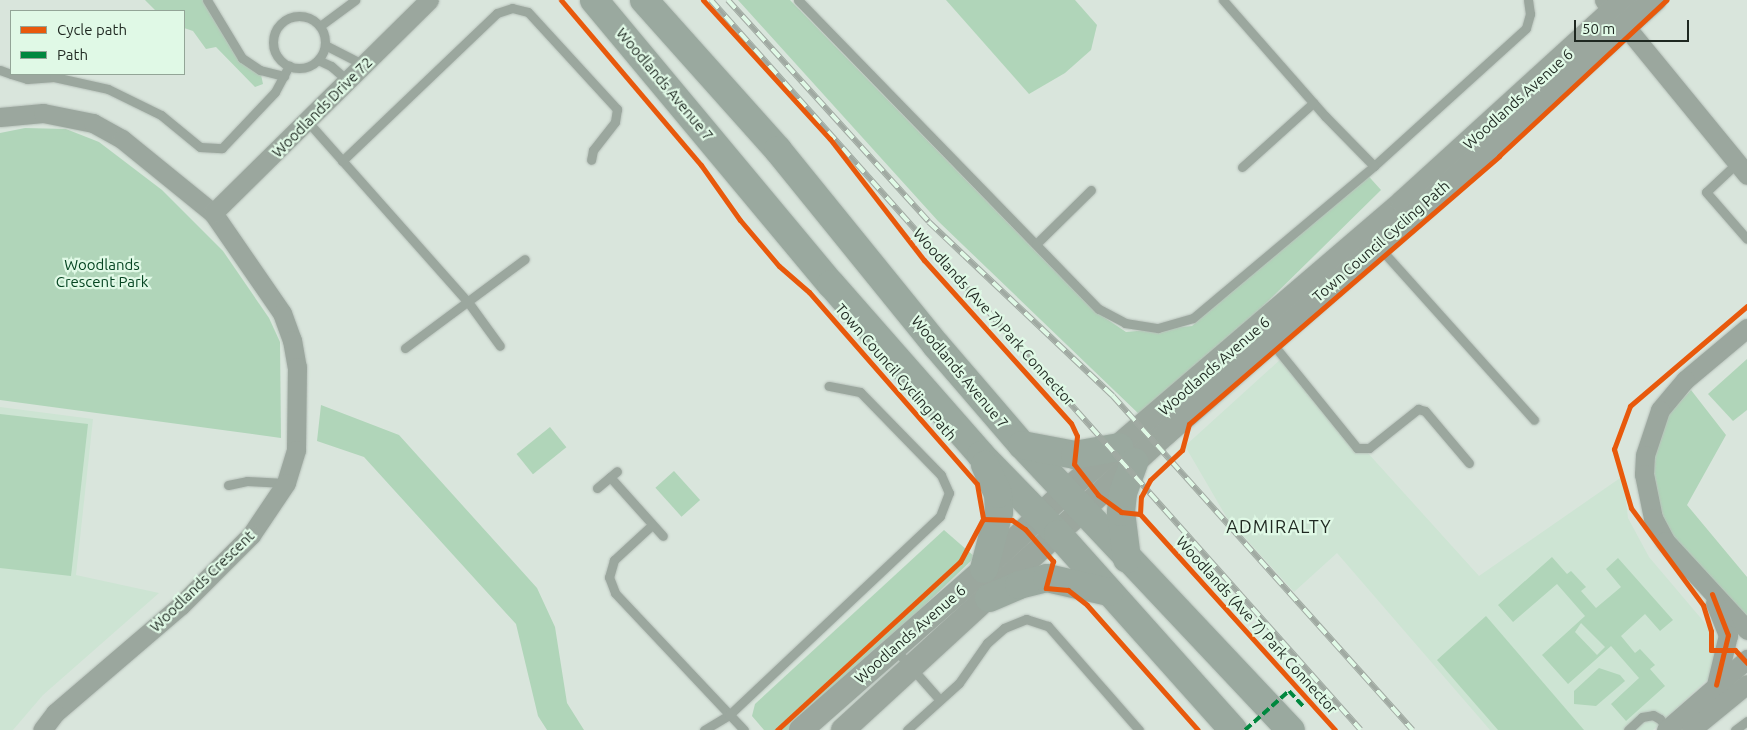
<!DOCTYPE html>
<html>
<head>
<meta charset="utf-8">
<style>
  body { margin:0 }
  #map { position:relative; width:1747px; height:730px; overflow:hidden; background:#d9e5dc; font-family:Ubuntu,sans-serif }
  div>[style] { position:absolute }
  .built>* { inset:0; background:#cde4d3 }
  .green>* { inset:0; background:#b0d5b9; transform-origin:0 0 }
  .roads { filter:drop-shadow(0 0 1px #b8c2bb) drop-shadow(0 0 1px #b8c2bb) }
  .service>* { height:9px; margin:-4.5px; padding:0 4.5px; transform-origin:4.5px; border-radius:4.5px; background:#9ba79e }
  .service>.ring { margin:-4.5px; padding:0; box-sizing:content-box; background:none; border:9px solid #9ba79e; border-radius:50% }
  .minor>* { height:19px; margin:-9.5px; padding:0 9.5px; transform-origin:9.5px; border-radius:9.5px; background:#9ba79e }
  .tertiary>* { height:24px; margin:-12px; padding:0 12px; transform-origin:12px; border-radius:12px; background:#9ba79e }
  .primary>* { height:28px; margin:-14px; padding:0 14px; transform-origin:14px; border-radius:14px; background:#9aa99f }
  .rail>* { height:5.5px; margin-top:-2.75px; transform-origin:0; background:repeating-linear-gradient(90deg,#e0f9e6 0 11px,#a0aaa2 0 22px); box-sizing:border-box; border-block:1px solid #a0aaa2 }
  .quiet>* { height:4px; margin-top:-2px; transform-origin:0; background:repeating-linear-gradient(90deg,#00873e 0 8px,transparent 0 12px) }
  .cycleway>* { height:5px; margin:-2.5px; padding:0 2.5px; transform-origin:2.5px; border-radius:2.5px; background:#e8590c }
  span { translate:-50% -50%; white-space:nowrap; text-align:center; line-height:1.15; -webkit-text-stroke:4.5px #e0f9e6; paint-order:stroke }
  .street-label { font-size:15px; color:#1f2821 }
  .park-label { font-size:15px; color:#054421 }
  .quarter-label { font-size:18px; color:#1f2821; letter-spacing:1px }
  .legend { position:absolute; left:10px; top:10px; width:175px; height:65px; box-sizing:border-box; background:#e0f9e6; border:1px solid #93a597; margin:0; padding:6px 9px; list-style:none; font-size:15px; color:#1f2821 }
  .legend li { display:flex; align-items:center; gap:10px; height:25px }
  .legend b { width:25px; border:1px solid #93a597 }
  .scale { position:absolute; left:1574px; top:20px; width:115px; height:22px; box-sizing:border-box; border:2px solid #1f2821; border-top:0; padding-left:6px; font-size:15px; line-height:18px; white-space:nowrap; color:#1f2821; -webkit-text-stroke:4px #e0f9e6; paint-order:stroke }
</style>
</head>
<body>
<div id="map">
  <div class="built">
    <div style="clip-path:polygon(1282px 358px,1479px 576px,1623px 476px,1628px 518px,1649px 557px,1716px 636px,1723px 660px,1712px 675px,1653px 730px,1490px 730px,1337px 553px,1294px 592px,1227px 518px,1185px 446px)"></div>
    <div style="clip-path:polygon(0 407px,93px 419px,76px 575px,159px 593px,43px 695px,13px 730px,0 730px)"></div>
  </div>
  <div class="green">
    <div style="clip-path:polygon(145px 0,203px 0,228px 43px,260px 70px,263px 84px,255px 87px,216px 47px,206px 49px,193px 31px,184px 28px,184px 11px,156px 11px)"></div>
    <div style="clip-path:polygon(738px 0,790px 0,1092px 309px,1126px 332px,1192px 326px,1363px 170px,1381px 190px,1249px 320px,1141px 416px,938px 221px)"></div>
    <div style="clip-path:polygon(946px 0,1075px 0,1097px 25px,1091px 50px,1065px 73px,1029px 94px)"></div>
    <div style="clip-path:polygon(25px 128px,66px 129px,99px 142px,162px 190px,223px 251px,269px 318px,280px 342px,281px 438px,0 400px,0 133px)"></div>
    <div style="clip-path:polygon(1747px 359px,1747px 410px,1733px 421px,1708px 394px)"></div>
    <div style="clip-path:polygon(1691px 390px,1726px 435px,1687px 505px,1747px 577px,1747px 622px,1666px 530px,1660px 504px,1654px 472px,1656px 445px,1667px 416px)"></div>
    <div style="clip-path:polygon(321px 405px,399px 435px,537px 588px,555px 627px,567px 703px,584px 730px,547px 730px,538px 716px,516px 624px,364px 457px,317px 441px)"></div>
    <div style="clip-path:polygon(0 414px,88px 424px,71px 576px,0 568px)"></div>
    <div style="left:550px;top:427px;width:26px;height:43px;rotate:51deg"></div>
    <div style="left:674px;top:471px;width:39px;height:25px;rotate:48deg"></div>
    <div style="clip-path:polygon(944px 530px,975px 557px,794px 730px,764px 730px,752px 716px,755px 704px)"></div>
    <div style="clip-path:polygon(evenodd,1552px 557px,1567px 574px,1571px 571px,1586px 587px,1581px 591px,1596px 608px,1621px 587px,1606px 569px,1618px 558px,1673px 620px,1660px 631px,1645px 614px,1621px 636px,1635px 653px,1640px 649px,1655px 665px,1650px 669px,1665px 686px,1626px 721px,1611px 704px,1639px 678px,1611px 646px,1568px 684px,1542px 655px,1585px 616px,1557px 584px,1513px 622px,1498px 605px,1552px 557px,1581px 623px,1605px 647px,1597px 655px,1575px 632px,1581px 623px)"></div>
    <div style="clip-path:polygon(1486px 616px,1584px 730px,1498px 730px,1437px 660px)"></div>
    <div style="clip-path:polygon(1599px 668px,1620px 675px,1625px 681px,1596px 706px,1574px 704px,1574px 691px)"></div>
  </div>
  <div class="roads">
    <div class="service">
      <div style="left:207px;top:0;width:68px;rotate:58.9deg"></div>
      <div style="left:242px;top:58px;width:22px;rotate:34deg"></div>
      <div style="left:260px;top:70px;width:25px;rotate:14deg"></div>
      <div style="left:798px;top:0;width:431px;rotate:45.8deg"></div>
      <div style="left:1099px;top:309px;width:30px;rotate:28deg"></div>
      <div style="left:1125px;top:323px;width:33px;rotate:9deg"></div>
      <div style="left:1158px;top:328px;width:36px;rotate:-16deg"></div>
      <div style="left:1193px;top:318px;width:236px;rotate:-40deg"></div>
      <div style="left:1374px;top:166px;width:205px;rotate:-42.2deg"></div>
      <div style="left:1526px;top:28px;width:15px;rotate:-74deg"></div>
      <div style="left:1530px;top:14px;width:14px;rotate:-98deg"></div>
      <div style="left:1223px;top:0;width:154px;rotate:48.7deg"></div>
      <div style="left:1325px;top:116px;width:70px;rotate:45.6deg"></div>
      <div class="ring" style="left:273px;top:16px;width:43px;height:43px"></div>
      <div style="left:320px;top:26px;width:44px;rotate:-36.6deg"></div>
      <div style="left:325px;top:45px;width:44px;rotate:27.1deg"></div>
      <div style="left:318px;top:60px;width:14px;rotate:25deg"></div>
      <div style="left:331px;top:66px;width:21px;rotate:41deg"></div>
      <div style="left:0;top:70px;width:12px;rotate:20deg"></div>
      <div style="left:11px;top:74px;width:17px;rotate:17deg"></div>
      <div style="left:27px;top:79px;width:27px;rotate:-4deg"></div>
      <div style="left:54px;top:77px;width:55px;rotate:12.5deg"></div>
      <div style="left:108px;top:89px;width:59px;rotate:26.1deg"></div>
      <div style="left:161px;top:115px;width:50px;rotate:39.4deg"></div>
      <div style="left:200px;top:147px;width:22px;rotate:3deg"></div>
      <div style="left:222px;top:148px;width:77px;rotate:-46.6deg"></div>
      <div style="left:275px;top:92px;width:30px;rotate:-62deg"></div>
      <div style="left:308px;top:122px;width:241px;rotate:48.4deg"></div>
      <div style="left:468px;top:302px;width:54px;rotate:54deg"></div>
      <div style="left:342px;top:161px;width:214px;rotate:-43.7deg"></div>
      <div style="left:497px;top:13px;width:16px;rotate:-18deg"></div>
      <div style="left:512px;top:8px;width:16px;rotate:14deg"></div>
      <div style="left:528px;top:12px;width:132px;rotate:47.5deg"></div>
      <div style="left:617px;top:109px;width:13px;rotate:99deg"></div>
      <div style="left:615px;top:122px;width:36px;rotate:128deg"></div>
      <div style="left:593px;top:150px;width:10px;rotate:101deg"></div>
      <div style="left:1737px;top:163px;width:42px;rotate:136.9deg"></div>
      <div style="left:1706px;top:192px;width:62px;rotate:48.9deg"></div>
      <div style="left:1242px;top:167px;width:96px;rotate:-42deg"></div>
      <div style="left:1036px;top:244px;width:77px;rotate:-44.5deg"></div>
      <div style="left:1379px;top:247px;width:232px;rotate:48.1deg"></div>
      <div style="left:1272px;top:343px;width:135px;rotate:51deg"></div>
      <div style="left:1357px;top:448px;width:12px"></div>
      <div style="left:1369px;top:448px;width:63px;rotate:-38.5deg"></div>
      <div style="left:1418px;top:409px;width:7px;rotate:16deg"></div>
      <div style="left:1425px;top:411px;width:68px;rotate:49.8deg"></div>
      <div style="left:405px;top:348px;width:149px;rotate:-36.6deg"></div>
      <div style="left:610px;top:477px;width:79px;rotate:48.1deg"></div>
      <div style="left:228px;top:485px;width:19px;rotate:-12deg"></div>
      <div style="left:247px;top:481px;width:38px;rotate:3deg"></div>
      <div style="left:597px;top:488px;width:26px;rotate:-40deg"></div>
      <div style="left:652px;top:525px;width:52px;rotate:137.4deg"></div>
      <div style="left:614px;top:560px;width:18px;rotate:106deg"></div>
      <div style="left:609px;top:577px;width:17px;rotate:69deg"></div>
      <div style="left:615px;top:593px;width:188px;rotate:46.7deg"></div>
      <div style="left:894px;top:648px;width:69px;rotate:48.5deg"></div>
      <div style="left:704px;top:730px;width:29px;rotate:-31deg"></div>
      <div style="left:729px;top:715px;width:290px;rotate:-43.3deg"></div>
      <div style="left:940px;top:516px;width:25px;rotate:-69deg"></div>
      <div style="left:949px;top:493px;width:20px;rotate:-114deg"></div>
      <div style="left:941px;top:475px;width:116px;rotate:-134.3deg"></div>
      <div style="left:860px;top:392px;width:32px;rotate:-169deg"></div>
      <div style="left:907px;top:730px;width:70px;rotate:-42.1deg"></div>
      <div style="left:959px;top:683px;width:49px;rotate:-55deg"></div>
      <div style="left:987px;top:643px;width:23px;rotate:-41deg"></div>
      <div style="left:1004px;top:628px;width:24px;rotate:-22deg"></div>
      <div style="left:1026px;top:619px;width:23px;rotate:18deg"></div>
      <div style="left:1048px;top:626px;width:138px;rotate:48.8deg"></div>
      <div style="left:1628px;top:730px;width:19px;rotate:-43deg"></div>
      <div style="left:1642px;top:717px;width:11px;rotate:-10deg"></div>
      <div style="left:1653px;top:715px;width:8px;rotate:30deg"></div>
      <div style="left:1660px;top:719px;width:12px;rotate:55deg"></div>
      <div style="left:1735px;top:730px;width:15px;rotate:-37deg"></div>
    </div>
    <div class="minor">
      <div style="left:1604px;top:0;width:226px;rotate:50.7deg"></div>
      <div style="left:0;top:117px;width:43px;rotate:-5.3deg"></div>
      <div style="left:43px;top:113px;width:51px;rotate:11.3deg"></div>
      <div style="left:93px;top:123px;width:33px;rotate:29deg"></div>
      <div style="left:122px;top:139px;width:117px;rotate:39.1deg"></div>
      <div style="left:213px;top:213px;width:121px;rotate:55.4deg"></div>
      <div style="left:282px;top:313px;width:29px;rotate:70deg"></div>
      <div style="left:292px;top:340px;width:27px;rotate:80deg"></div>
      <div style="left:297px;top:367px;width:83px;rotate:90.7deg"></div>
      <div style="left:296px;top:450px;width:34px;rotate:107deg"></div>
      <div style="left:286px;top:483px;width:63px;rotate:123.9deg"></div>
      <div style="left:251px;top:535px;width:99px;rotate:135deg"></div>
      <div style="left:181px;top:605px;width:166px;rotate:139.4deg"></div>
      <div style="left:55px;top:713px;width:21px;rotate:127deg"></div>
      <div style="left:213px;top:213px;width:303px;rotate:-44.6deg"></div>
      <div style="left:1747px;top:328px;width:81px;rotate:140deg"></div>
      <div style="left:1685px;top:380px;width:39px;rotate:130deg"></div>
      <div style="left:1660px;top:410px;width:47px;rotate:108.4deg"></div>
      <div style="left:1645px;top:455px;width:19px;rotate:93deg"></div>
      <div style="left:1644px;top:474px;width:45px;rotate:78.4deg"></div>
      <div style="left:1653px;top:518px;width:26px;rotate:62deg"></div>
      <div style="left:1665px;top:541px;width:121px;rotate:47.3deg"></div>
      <div style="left:1715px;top:603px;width:35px;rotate:68deg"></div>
      <div style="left:1728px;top:635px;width:51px;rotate:103.5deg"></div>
      <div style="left:1666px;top:730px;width:108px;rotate:-41.2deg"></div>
      <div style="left:1691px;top:730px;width:72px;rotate:-39.4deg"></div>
    </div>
    <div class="tertiary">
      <div style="left:801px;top:730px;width:244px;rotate:-41.3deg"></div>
      <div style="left:984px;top:569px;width:113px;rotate:-43.6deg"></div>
      <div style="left:1066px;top:491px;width:444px;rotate:-40.6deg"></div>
      <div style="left:1403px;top:202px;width:300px;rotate:-42.3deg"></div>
      <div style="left:843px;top:730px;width:439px;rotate:-42.6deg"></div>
      <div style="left:1166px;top:433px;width:337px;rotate:-41.2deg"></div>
      <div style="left:1420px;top:211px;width:315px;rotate:-42deg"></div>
    </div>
    <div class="primary">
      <div style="left:594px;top:0;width:370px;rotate:50.2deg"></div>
      <div style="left:831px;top:284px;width:227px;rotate:48.7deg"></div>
      <div style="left:981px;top:455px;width:110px;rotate:45.7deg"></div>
      <div style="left:1058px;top:534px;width:263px;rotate:48.2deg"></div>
      <div style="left:644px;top:0;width:201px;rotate:48.2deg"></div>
      <div style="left:778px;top:150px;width:251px;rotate:51deg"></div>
      <div style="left:936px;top:345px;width:132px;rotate:49.3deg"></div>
      <div style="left:1022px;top:445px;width:392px;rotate:46.7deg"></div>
      <div style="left:1022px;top:445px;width:54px;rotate:10.7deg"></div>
      <div style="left:1075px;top:455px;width:45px;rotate:-10.3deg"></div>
      <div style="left:1127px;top:559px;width:47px;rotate:-97.3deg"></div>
      <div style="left:1121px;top:512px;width:19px;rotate:-84deg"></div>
      <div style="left:1123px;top:493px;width:33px;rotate:-70deg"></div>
      <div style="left:984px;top:569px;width:59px;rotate:-75.3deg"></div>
      <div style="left:999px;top:512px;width:18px;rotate:-93deg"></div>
      <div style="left:998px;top:494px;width:32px;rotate:-114deg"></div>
      <div style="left:989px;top:598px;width:33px;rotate:-23deg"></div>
      <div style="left:1019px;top:585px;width:29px;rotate:-14deg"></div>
      <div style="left:1047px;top:578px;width:64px;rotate:12.7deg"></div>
    </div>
  </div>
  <div class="rail">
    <div style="left:711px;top:0;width:977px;rotate:48.32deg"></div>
    <div style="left:728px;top:0;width:299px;rotate:47.8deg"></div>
    <div style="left:929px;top:222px;width:253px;rotate:43.4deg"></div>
    <div style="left:1113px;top:396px;width:449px;rotate:48.1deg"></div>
  </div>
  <div class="quiet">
    <div style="left:1245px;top:730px;width:59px;rotate:-41.6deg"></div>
    <div style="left:1289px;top:691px;width:21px;rotate:47deg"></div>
  </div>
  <div class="cycleway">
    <div style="left:561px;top:0;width:216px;rotate:49.7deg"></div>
    <div style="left:701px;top:165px;width:67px;rotate:54.7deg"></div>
    <div style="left:740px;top:220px;width:60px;rotate:49.7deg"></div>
    <div style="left:779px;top:266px;width:40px;rotate:41deg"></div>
    <div style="left:809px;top:292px;width:255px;rotate:48.8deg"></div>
    <div style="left:977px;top:484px;width:36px;rotate:80deg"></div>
    <div style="left:703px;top:0;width:188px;rotate:47.6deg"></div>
    <div style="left:830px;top:139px;width:153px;rotate:52.2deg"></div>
    <div style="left:924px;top:260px;width:219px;rotate:48deg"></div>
    <div style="left:1071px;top:423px;width:14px;rotate:65deg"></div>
    <div style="left:1077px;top:436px;width:28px;rotate:96deg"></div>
    <div style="left:1074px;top:464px;width:39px;rotate:52deg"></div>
    <div style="left:1098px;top:495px;width:29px;rotate:36deg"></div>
    <div style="left:1121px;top:512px;width:19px;rotate:6deg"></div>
    <div style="left:1140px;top:514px;width:291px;rotate:47.9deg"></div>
    <div style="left:1747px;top:306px;width:154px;rotate:139.5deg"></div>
    <div style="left:1630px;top:406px;width:46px;rotate:110.4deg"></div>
    <div style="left:1614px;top:449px;width:61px;rotate:73.9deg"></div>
    <div style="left:1631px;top:508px;width:121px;rotate:53.4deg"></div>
    <div style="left:1703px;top:605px;width:27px;rotate:73deg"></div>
    <div style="left:1711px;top:631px;width:19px;rotate:90deg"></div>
    <div style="left:1711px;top:650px;width:24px"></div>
    <div style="left:1735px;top:650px;width:18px;rotate:47deg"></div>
    <div style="left:1140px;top:514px;width:17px;rotate:-87deg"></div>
    <div style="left:1141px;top:497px;width:19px;rotate:-62deg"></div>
    <div style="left:1150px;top:480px;width:44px;rotate:-43.2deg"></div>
    <div style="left:1182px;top:450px;width:27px;rotate:-75deg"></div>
    <div style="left:1189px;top:424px;width:410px;rotate:-40.8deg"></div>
    <div style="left:1499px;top:156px;width:229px;rotate:-43deg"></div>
    <div style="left:983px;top:519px;width:29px;rotate:2deg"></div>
    <div style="left:1012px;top:520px;width:16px;rotate:35deg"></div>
    <div style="left:1025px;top:529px;width:43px;rotate:48.8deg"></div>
    <div style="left:1053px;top:561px;width:28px;rotate:105deg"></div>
    <div style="left:1046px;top:588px;width:22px;rotate:5deg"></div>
    <div style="left:1068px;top:590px;width:24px;rotate:38deg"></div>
    <div style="left:1087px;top:605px;width:167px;rotate:48.4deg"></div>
    <div style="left:1712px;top:594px;width:44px;rotate:68.7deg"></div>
    <div style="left:1728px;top:635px;width:51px;rotate:103.5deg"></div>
    <div style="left:777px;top:730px;width:248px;rotate:-42.6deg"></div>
    <div style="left:960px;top:562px;width:49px;rotate:-61.9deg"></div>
  </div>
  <div class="street-label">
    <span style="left:665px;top:84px;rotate:50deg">Woodlands Avenue 7</span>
    <span style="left:1518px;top:99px;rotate:-42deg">Woodlands Avenue 6</span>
    <span style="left:322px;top:107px;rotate:-45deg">Woodlands Drive 72</span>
    <span style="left:1381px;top:241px;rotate:-41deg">Town Council Cycling Path</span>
    <span style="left:994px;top:317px;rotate:48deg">Woodlands (Ave 7) Park Connector</span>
    <span style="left:1214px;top:366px;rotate:-41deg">Woodlands Avenue 6</span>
    <span style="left:896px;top:372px;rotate:49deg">Town Council Cycling Path</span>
    <span style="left:960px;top:372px;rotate:50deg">Woodlands Avenue 7</span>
    <span style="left:202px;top:581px;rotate:-44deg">Woodlands Crescent</span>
    <span style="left:1257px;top:625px;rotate:48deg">Woodlands (Ave 7) Park Connector</span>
    <span style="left:910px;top:634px;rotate:-41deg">Woodlands Avenue 6</span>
  </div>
  <div class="park-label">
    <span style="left:102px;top:273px">Woodlands<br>Crescent Park</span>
  </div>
  <div class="quarter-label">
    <span style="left:1279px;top:526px">ADMIRALTY</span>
  </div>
  <ul class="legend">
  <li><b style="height:6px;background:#e8590c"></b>Cycle path</li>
  <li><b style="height:6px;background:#00873e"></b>Path</li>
  </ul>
  <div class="scale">50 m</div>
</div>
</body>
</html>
